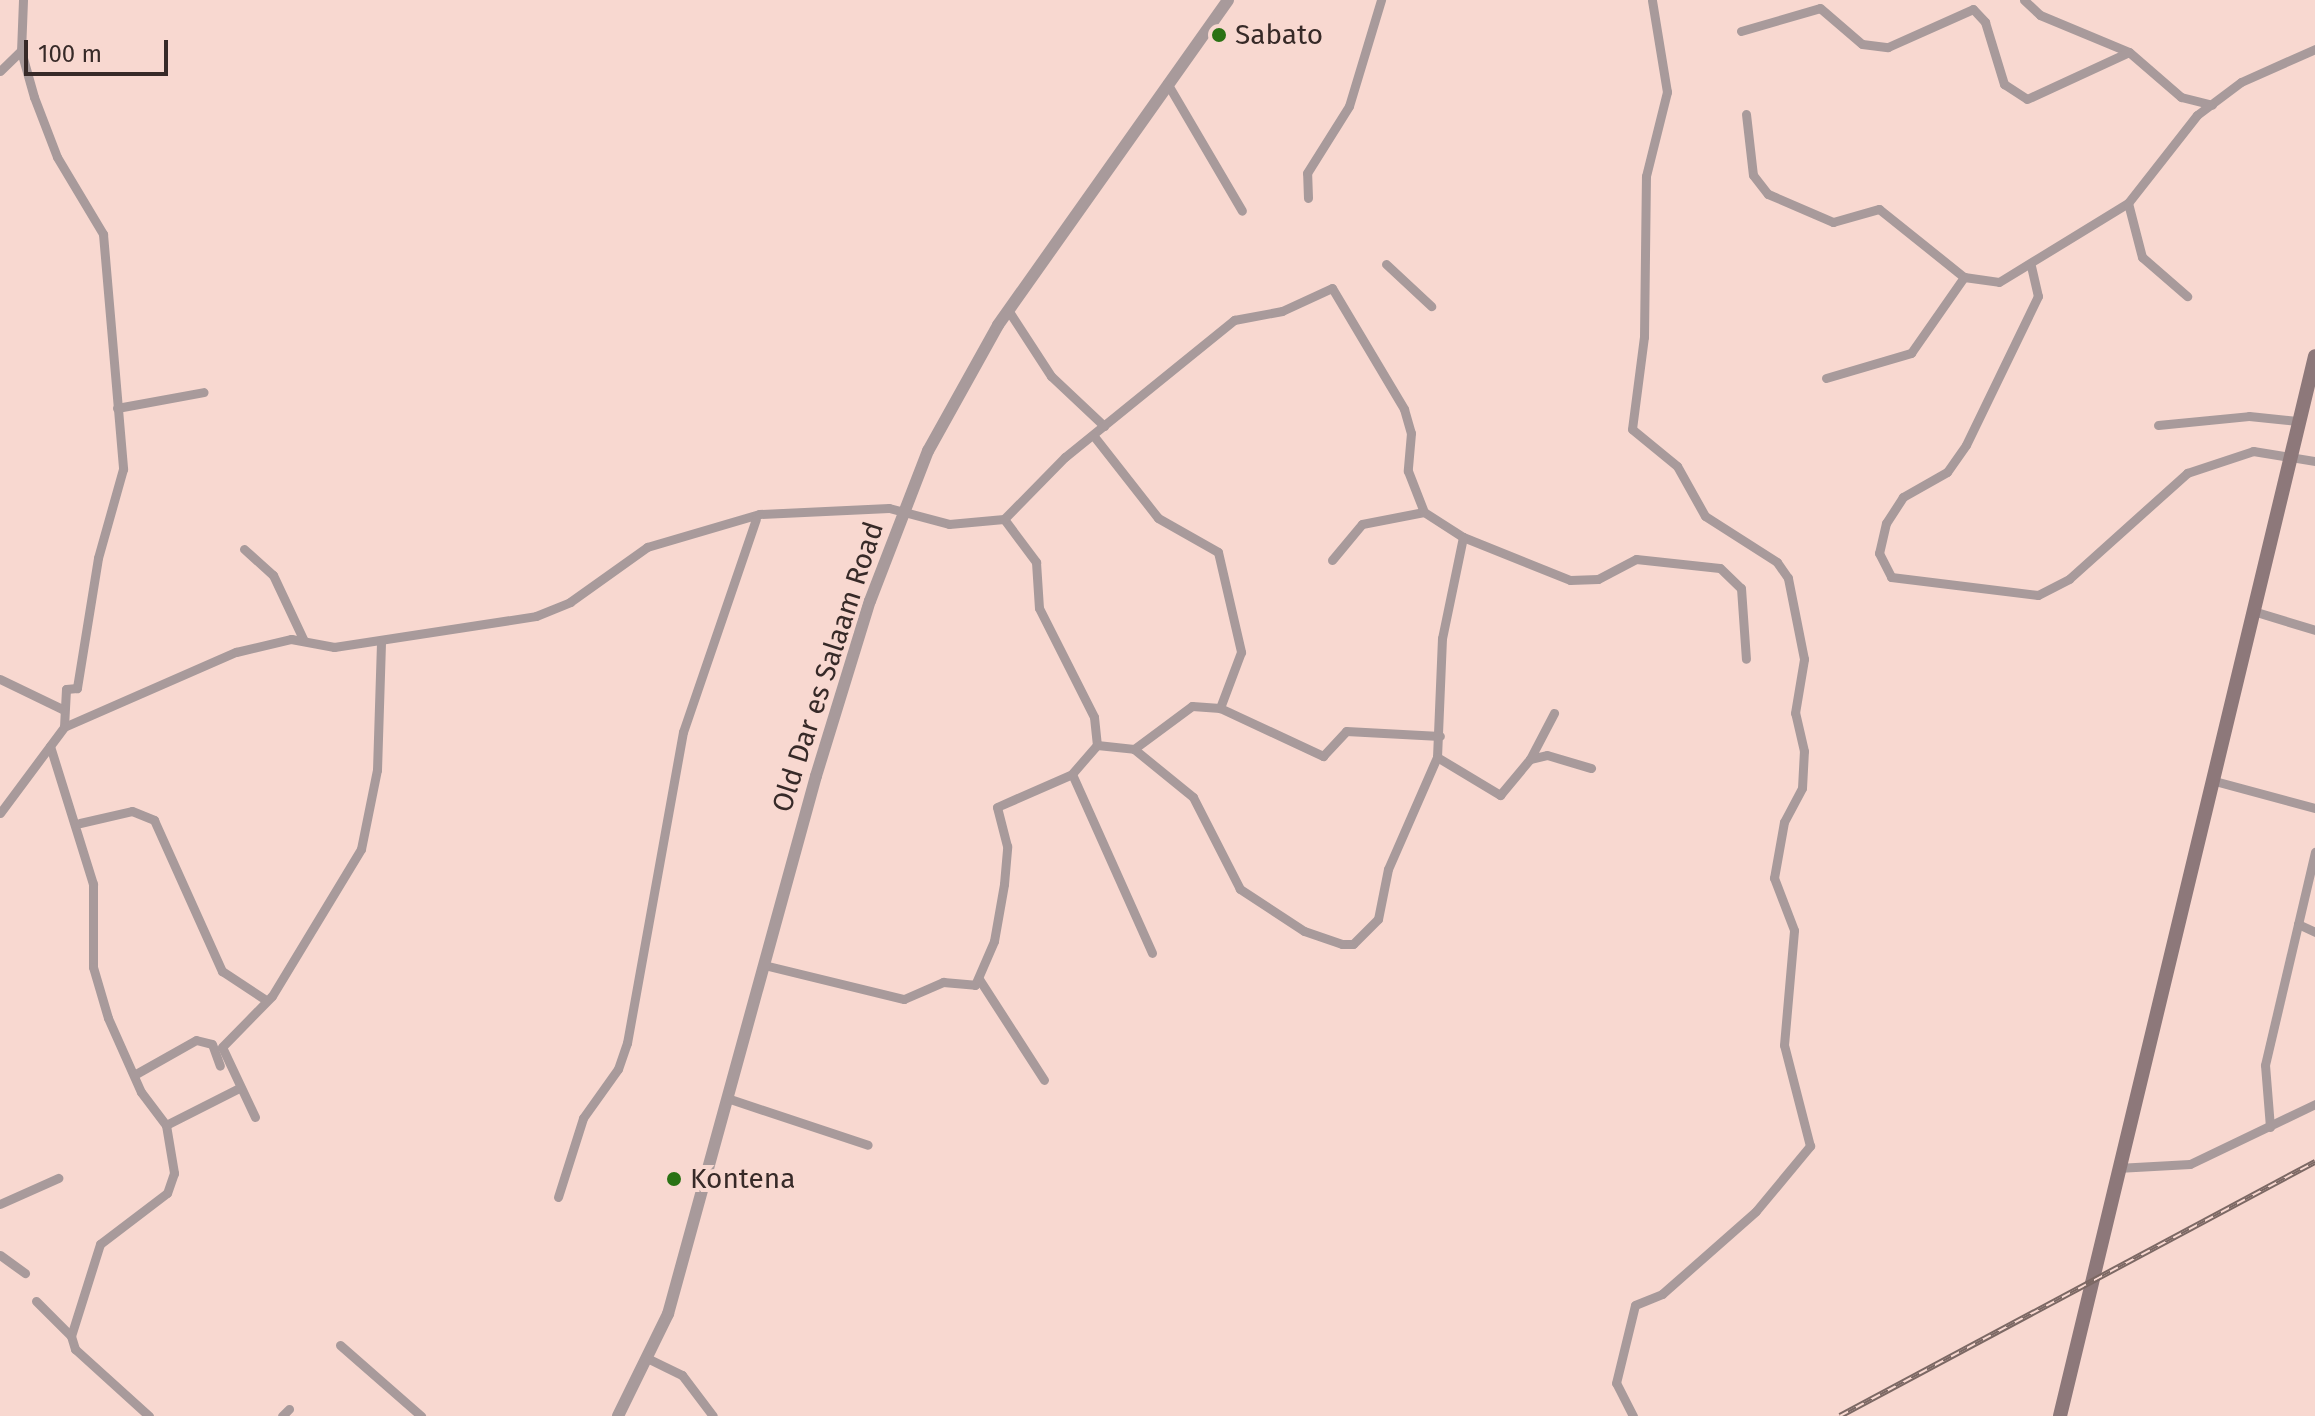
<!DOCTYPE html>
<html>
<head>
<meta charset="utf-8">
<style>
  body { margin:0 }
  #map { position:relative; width:2315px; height:1416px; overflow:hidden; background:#f8d8d0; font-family:"Fira Sans",sans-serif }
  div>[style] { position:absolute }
  .minor>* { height:9px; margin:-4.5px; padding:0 4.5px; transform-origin:4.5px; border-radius:4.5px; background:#a89a9b }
  .tertiary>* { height:12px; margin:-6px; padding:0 6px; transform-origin:6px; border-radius:6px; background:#a89a9b }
  .secondary>* { height:14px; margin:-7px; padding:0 7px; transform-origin:7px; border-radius:7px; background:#8d787a }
  .rail>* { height:6px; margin-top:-3px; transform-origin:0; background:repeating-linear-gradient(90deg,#f8d8d0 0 9px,#7c6864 0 18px); box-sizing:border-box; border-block:2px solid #7c6864 }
  .dots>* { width:22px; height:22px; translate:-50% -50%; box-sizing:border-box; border:4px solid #f8d8d0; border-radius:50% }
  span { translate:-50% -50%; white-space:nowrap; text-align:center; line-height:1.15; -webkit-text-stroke:8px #f8d8d0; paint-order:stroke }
  .poi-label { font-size:28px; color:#372a28 }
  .left { translate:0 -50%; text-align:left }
  .street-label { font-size:28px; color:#372a28 }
  .scale { position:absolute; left:24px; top:40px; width:144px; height:36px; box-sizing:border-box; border:4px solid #372a28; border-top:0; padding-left:10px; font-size:24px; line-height:28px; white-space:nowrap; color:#372a28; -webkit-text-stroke:6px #f8d8d0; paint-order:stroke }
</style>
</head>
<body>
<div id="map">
  <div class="minor">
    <div style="left:23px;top:0;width:51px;rotate:92.2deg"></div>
    <div style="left:21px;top:51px;width:48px;rotate:74.2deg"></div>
    <div style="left:34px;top:97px;width:64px;rotate:69deg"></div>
    <div style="left:57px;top:157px;width:90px;rotate:59.1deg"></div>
    <div style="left:103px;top:234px;width:236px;rotate:85.1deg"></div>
    <div style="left:123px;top:469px;width:92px;rotate:105.7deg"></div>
    <div style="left:98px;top:558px;width:132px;rotate:99.2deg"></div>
    <div style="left:77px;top:688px;width:11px;rotate:175deg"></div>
    <div style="left:66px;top:689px;width:38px;rotate:93deg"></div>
    <div style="left:2024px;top:0;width:22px;rotate:43deg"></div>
    <div style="left:2040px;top:15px;width:96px;rotate:22.6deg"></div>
    <div style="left:2129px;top:52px;width:69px;rotate:40.9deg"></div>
    <div style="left:2181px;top:97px;width:32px;rotate:14deg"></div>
    <div style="left:1741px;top:31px;width:82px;rotate:-16.2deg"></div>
    <div style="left:1820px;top:8px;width:55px;rotate:40.6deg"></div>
    <div style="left:1862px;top:44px;width:26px;rotate:7deg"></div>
    <div style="left:1888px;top:47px;width:93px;rotate:-24.1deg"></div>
    <div style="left:1973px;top:9px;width:18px;rotate:47deg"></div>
    <div style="left:1985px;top:22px;width:65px;rotate:73deg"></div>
    <div style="left:2004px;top:84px;width:27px;rotate:33deg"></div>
    <div style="left:2027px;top:99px;width:112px;rotate:-24.7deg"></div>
    <div style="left:0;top:71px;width:29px;rotate:-44deg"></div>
    <div style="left:1167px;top:83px;width:148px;rotate:59.6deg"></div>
    <div style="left:1746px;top:114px;width:61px;rotate:83.5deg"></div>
    <div style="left:1753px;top:175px;width:24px;rotate:52deg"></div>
    <div style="left:1768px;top:194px;width:71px;rotate:23.3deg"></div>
    <div style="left:1833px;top:222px;width:48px;rotate:-15.8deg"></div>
    <div style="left:1879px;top:209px;width:109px;rotate:38.7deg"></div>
    <div style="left:1964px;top:277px;width:35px;rotate:8deg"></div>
    <div style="left:1999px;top:282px;width:151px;rotate:-31.5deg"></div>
    <div style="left:2128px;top:203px;width:112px;rotate:-51.9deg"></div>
    <div style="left:2197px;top:115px;width:55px;rotate:-36.9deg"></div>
    <div style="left:2241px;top:82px;width:81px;rotate:-24deg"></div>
    <div style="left:1308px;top:198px;width:25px;rotate:-92deg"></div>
    <div style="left:1307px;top:173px;width:79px;rotate:-57.9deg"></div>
    <div style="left:1349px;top:106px;width:111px;rotate:-73.2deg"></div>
    <div style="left:2128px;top:203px;width:56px;rotate:75.5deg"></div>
    <div style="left:2142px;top:257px;width:60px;rotate:40.9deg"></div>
    <div style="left:1386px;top:264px;width:62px;rotate:43deg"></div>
    <div style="left:2031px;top:266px;width:31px;rotate:77deg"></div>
    <div style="left:2038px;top:296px;width:165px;rotate:115.8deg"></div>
    <div style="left:1966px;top:445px;width:33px;rotate:125deg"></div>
    <div style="left:1947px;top:472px;width:51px;rotate:150.4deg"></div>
    <div style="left:1903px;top:497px;width:31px;rotate:123deg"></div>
    <div style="left:1886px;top:523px;width:31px;rotate:103deg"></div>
    <div style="left:1879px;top:553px;width:27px;rotate:63deg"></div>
    <div style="left:1891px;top:577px;width:148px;rotate:7deg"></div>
    <div style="left:2038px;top:595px;width:35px;rotate:-27deg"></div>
    <div style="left:2069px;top:579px;width:159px;rotate:-41.9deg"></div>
    <div style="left:2187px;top:473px;width:70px;rotate:-18.4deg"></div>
    <div style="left:2253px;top:451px;width:63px;rotate:9.2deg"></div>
    <div style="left:1008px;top:310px;width:79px;rotate:56.9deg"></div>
    <div style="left:1051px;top:376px;width:73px;rotate:43.3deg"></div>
    <div style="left:1826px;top:378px;width:89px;rotate:-16.4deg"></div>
    <div style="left:1911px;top:353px;width:93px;rotate:-55.1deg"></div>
    <div style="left:117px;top:408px;width:88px;rotate:-10.4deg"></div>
    <div style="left:2158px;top:425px;width:91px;rotate:-5.6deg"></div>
    <div style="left:2249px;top:416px;width:48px;rotate:5.9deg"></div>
    <div style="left:1093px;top:435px;width:105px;rotate:51.9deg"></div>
    <div style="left:1158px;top:518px;width:69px;rotate:29.5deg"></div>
    <div style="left:1218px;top:552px;width:103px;rotate:77deg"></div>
    <div style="left:1241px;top:652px;width:60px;rotate:110.6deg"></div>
    <div style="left:1004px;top:519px;width:54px;rotate:53.3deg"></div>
    <div style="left:1036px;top:562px;width:46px;rotate:86.3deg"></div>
    <div style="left:1039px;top:608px;width:122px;rotate:63.2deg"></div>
    <div style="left:1094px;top:717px;width:28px;rotate:84deg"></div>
    <div style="left:1097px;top:745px;width:38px;rotate:131deg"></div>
    <div style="left:1072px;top:774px;width:196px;rotate:65.9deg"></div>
    <div style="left:1463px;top:537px;width:115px;rotate:21.9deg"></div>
    <div style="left:1570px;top:580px;width:28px;rotate:-2deg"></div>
    <div style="left:1598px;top:579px;width:43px;rotate:-27.8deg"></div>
    <div style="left:1636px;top:559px;width:84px;rotate:6.1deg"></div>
    <div style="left:1720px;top:568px;width:29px;rotate:44deg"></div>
    <div style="left:1741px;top:588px;width:71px;rotate:86deg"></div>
    <div style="left:244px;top:549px;width:39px;rotate:42deg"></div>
    <div style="left:273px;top:575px;width:73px;rotate:64.8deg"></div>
    <div style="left:1332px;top:560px;width:47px;rotate:-50.2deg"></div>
    <div style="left:1362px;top:524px;width:63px;rotate:-11deg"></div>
    <div style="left:2253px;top:611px;width:65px;rotate:17deg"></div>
    <div style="left:0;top:679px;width:71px;rotate:25.8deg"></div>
    <div style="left:1097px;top:745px;width:37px;rotate:6deg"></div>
    <div style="left:1134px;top:749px;width:72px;rotate:-36.6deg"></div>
    <div style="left:1192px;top:706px;width:28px;rotate:4deg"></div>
    <div style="left:1220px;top:708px;width:114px;rotate:25deg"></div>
    <div style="left:1323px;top:756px;width:34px;rotate:-47deg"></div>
    <div style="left:1346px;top:731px;width:94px;rotate:3deg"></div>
    <div style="left:50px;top:746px;width:145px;rotate:72.7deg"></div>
    <div style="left:93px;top:884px;width:83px;rotate:90deg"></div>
    <div style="left:93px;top:967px;width:53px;rotate:73.6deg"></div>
    <div style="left:108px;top:1018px;width:81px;rotate:66deg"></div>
    <div style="left:141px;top:1092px;width:41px;rotate:52.9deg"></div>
    <div style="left:166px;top:1125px;width:49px;rotate:80.5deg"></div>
    <div style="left:174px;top:1173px;width:21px;rotate:109deg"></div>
    <div style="left:167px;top:1193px;width:84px;rotate:142.7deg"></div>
    <div style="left:100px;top:1244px;width:96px;rotate:107.5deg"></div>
    <div style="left:71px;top:1336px;width:14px;rotate:73deg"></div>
    <div style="left:75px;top:1349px;width:100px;rotate:42.2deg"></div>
    <div style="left:1437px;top:757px;width:74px;rotate:31.1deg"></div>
    <div style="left:1500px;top:795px;width:47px;rotate:-50.2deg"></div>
    <div style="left:1530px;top:759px;width:17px;rotate:-13deg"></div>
    <div style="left:1547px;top:755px;width:46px;rotate:16.5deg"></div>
    <div style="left:1530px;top:759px;width:52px;rotate:-62.4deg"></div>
    <div style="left:2211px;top:780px;width:108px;rotate:15.1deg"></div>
    <div style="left:0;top:813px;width:107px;rotate:-53.3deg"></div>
    <div style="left:64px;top:727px;width:188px;rotate:-23.6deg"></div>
    <div style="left:236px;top:652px;width:57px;rotate:-13.3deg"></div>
    <div style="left:291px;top:639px;width:44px;rotate:10.5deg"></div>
    <div style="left:334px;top:647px;width:204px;rotate:-8.7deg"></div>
    <div style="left:536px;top:616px;width:37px;rotate:-22deg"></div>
    <div style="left:570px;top:602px;width:95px;rotate:-35.5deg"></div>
    <div style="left:647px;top:547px;width:117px;rotate:-16.4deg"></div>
    <div style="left:759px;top:514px;width:130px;rotate:-2.6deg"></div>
    <div style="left:889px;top:508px;width:62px;rotate:14.9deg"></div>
    <div style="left:949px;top:524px;width:55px;rotate:-5.2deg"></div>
    <div style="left:1004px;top:519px;width:87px;rotate:-45.5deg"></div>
    <div style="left:1065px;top:457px;width:218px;rotate:-39deg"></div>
    <div style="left:1234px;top:320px;width:49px;rotate:-10.6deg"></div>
    <div style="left:1282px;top:311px;width:55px;rotate:-24.7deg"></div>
    <div style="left:1332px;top:288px;width:141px;rotate:59.2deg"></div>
    <div style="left:1404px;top:409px;width:25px;rotate:74deg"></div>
    <div style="left:1411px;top:433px;width:38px;rotate:95deg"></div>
    <div style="left:1408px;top:471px;width:44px;rotate:68.7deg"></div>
    <div style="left:1424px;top:512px;width:46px;rotate:32.7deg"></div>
    <div style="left:1463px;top:537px;width:103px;rotate:101.7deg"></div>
    <div style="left:1442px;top:638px;width:119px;rotate:92.4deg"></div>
    <div style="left:1437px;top:757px;width:122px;rotate:113.6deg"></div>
    <div style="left:1388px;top:869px;width:51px;rotate:101.3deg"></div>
    <div style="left:1378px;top:919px;width:35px;rotate:135deg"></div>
    <div style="left:1353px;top:944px;width:11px;rotate:180deg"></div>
    <div style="left:1342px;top:944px;width:40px;rotate:-161.1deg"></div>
    <div style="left:1304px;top:931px;width:77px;rotate:-146.7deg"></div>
    <div style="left:1240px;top:889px;width:103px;rotate:-117.1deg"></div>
    <div style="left:1193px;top:797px;width:76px;rotate:-140.9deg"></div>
    <div style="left:80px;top:823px;width:53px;rotate:-13deg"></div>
    <div style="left:132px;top:811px;width:24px;rotate:22deg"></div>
    <div style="left:154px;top:820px;width:166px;rotate:65.8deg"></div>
    <div style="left:222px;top:971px;width:53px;rotate:33.4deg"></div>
    <div style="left:2298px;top:924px;width:19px;rotate:25deg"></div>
    <div style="left:764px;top:965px;width:144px;rotate:13.7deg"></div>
    <div style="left:904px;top:999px;width:43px;rotate:-23.6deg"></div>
    <div style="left:943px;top:982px;width:32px;rotate:5deg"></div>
    <div style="left:975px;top:985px;width:48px;rotate:-66.6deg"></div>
    <div style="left:994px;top:941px;width:58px;rotate:-80deg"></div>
    <div style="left:1004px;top:884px;width:38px;rotate:-85deg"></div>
    <div style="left:1007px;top:846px;width:40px;rotate:-104.4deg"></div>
    <div style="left:997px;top:807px;width:82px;rotate:-23.7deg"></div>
    <div style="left:979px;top:979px;width:120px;rotate:57.2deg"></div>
    <div style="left:134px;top:1075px;width:71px;rotate:-29.4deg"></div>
    <div style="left:196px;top:1040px;width:16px;rotate:14deg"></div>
    <div style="left:212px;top:1044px;width:23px;rotate:70deg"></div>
    <div style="left:730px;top:1099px;width:145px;rotate:18.4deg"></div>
    <div style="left:255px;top:1117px;width:77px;rotate:-115.2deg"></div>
    <div style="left:222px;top:1047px;width:71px;rotate:-45.6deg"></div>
    <div style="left:272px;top:996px;width:172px;rotate:-58.8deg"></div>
    <div style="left:361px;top:849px;width:81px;rotate:-78.6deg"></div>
    <div style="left:377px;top:770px;width:130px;rotate:-88.2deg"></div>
    <div style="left:166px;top:1125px;width:82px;rotate:-26.9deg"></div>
    <div style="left:2270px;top:1127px;width:62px;rotate:-94.6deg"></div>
    <div style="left:2265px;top:1065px;width:219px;rotate:-76.8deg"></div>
    <div style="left:2117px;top:1168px;width:73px;rotate:-3.1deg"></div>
    <div style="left:2190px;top:1164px;width:139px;rotate:-25.6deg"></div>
    <div style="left:558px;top:1197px;width:83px;rotate:-72.4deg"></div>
    <div style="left:583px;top:1118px;width:60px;rotate:-54.5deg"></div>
    <div style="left:618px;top:1069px;width:28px;rotate:-71deg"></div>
    <div style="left:627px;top:1043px;width:316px;rotate:-79.8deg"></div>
    <div style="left:683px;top:732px;width:225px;rotate:-71.1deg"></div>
    <div style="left:0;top:1204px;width:64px;rotate:-24.1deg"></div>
    <div style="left:0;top:1255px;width:31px;rotate:36deg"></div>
    <div style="left:36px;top:1301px;width:49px;rotate:45deg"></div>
    <div style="left:340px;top:1345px;width:108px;rotate:41.2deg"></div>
    <div style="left:647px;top:1358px;width:39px;rotate:26deg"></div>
    <div style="left:682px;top:1375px;width:51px;rotate:52.9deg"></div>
    <div style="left:282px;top:1416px;width:10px;rotate:-45deg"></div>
    <div style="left:1633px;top:1416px;width:37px;rotate:-117deg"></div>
    <div style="left:1616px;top:1383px;width:80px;rotate:-76.3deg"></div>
    <div style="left:1635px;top:1305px;width:29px;rotate:-22deg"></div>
    <div style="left:1662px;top:1294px;width:125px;rotate:-41.4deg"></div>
    <div style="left:1756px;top:1211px;width:85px;rotate:-50.3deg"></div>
    <div style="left:1810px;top:1146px;width:104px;rotate:-104.4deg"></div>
    <div style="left:1784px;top:1045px;width:115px;rotate:-85deg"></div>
    <div style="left:1794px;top:930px;width:56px;rotate:-111deg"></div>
    <div style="left:1774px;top:878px;width:57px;rotate:-79.9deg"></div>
    <div style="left:1784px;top:822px;width:38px;rotate:-62deg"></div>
    <div style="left:1802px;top:788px;width:37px;rotate:-87deg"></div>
    <div style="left:1804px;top:751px;width:39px;rotate:-103deg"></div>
    <div style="left:1795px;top:713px;width:55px;rotate:-80.5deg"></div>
    <div style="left:1804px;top:659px;width:83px;rotate:-101.2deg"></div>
    <div style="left:1788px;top:578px;width:19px;rotate:-125deg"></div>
    <div style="left:1777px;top:562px;width:85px;rotate:-147.4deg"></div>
    <div style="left:1705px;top:516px;width:57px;rotate:-119.2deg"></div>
    <div style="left:1677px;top:466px;width:58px;rotate:-140.6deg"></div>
    <div style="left:1632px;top:429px;width:93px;rotate:-82.6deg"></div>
    <div style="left:1644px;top:337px;width:161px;rotate:-89.3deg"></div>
    <div style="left:1646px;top:176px;width:87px;rotate:-76deg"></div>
    <div style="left:1667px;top:92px;width:93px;rotate:-99.3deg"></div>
  </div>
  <div class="tertiary">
    <div style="left:618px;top:1416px;width:114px;rotate:-63.9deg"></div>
    <div style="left:668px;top:1314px;width:558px;rotate:-74.62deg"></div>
    <div style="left:816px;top:776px;width:183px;rotate:-72.9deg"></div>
    <div style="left:870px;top:601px;width:161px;rotate:-68.9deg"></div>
    <div style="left:928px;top:451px;width:144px;rotate:-60.9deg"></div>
    <div style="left:998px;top:325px;width:398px;rotate:-54.7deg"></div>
  </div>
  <div class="secondary">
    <div style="left:2060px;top:1416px;width:1090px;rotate:-76.47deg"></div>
  </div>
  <div class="rail">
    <div style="left:1840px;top:1416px;width:539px;rotate:-28.14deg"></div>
  </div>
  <div class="dots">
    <div style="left:1219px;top:35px;background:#2a7214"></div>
    <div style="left:674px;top:1179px;background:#2a7214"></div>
  </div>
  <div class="poi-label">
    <span class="left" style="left:1235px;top:35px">Sabato</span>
    <span class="left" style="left:690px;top:1179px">Kontena</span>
  </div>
  <div class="street-label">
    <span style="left:828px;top:667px;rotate:-72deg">Old Dar es Salaam Road</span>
  </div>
  <div class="scale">100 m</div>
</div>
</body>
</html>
